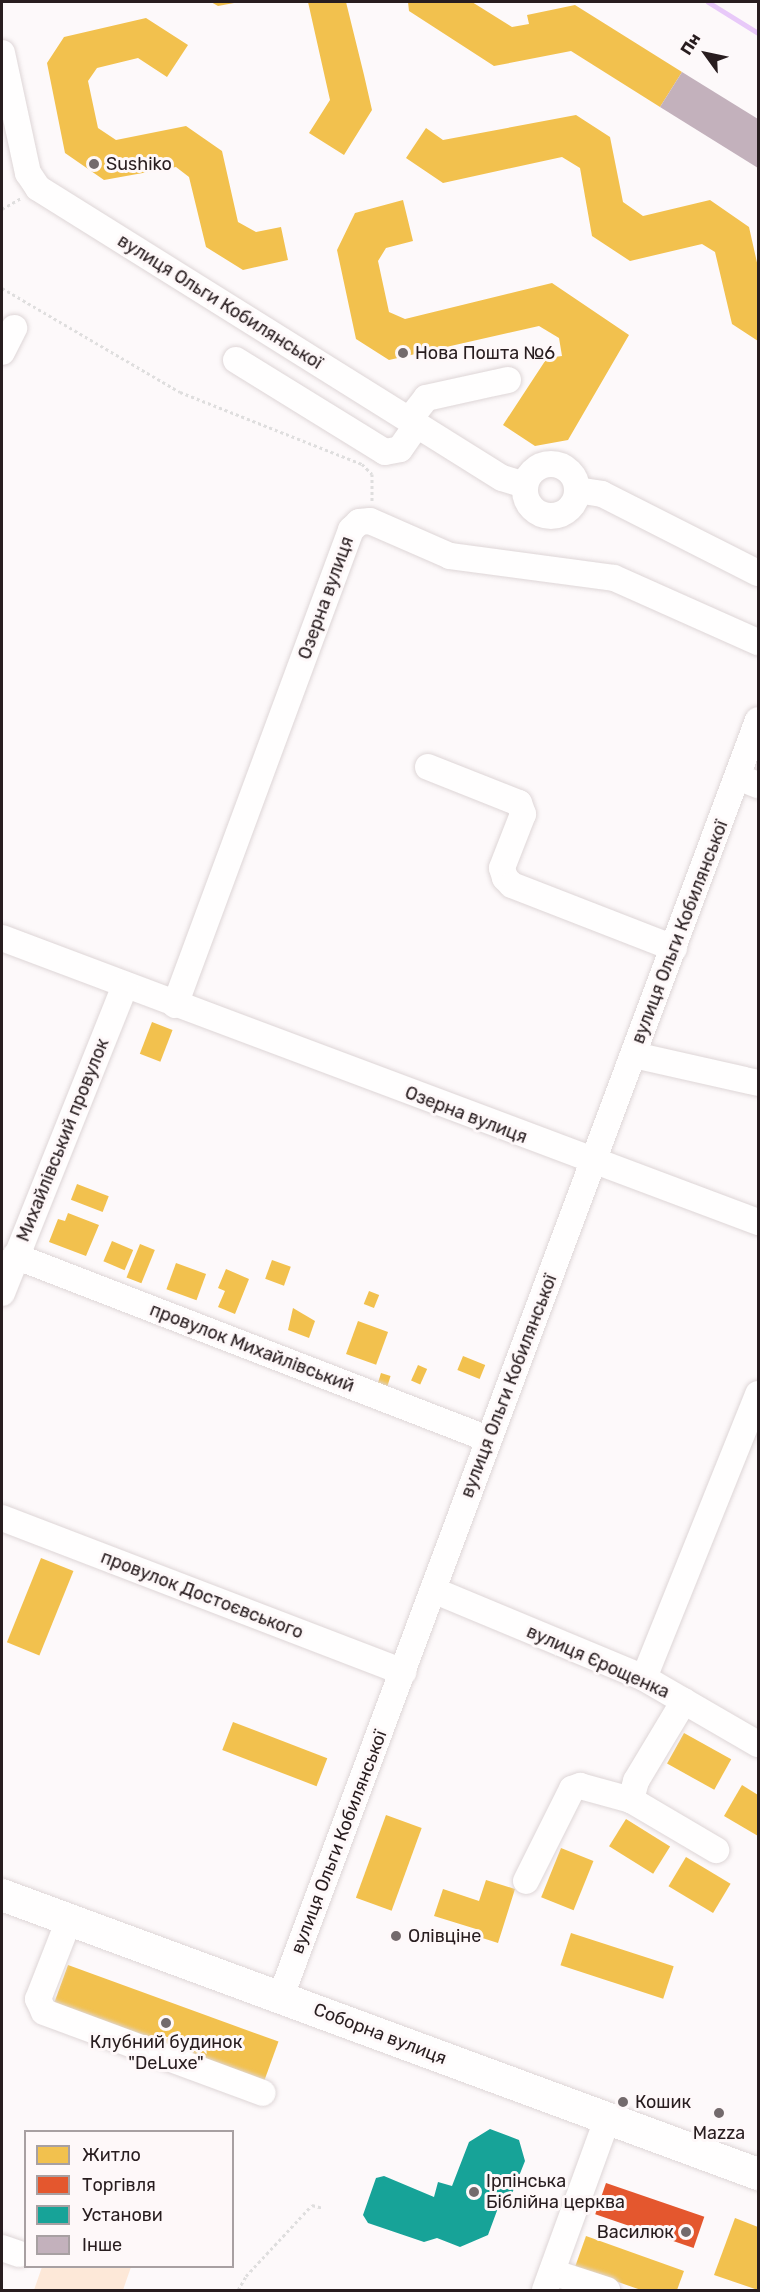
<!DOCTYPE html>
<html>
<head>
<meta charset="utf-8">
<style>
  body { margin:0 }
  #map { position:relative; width:760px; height:2292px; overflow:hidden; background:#fdf9fa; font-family:Rubik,sans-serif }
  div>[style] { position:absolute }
  .green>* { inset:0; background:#fde8d8 }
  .homes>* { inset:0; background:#f2c14e; transform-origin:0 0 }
  .shops>* { inset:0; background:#e4572e; transform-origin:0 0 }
  .public>* { inset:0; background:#17a398 }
  .stream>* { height:5px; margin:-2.5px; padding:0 2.5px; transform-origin:2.5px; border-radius:2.5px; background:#e8c9f9 }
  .building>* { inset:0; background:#c3b1bc }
  .path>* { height:3px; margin-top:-1.5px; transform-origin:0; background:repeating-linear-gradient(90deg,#dfdede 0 3px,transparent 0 6px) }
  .roads { filter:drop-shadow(0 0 2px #ded6d7) drop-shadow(0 0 2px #ded6d7) }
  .minor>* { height:26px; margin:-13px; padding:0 13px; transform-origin:13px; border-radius:13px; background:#fffefe }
  .minor>.ring { margin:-13px; padding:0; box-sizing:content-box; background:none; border:26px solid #fffefe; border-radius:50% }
  .major>* { height:32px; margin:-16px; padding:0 16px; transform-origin:16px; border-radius:16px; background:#fffefe }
  .dots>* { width:16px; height:16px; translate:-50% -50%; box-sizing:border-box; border:3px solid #fef8f9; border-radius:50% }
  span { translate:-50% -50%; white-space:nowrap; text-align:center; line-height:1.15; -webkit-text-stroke:6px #fef8f9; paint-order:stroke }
  .poi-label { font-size:18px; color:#281d1f }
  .left { translate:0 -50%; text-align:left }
  .right { translate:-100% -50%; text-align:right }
  .street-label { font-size:18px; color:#281d1f }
  .frame { position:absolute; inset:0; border:3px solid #281d1f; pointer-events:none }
  .legend { position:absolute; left:24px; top:2130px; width:210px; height:138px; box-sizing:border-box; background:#fef8f9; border:2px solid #a8a0a2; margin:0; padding:8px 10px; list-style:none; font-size:18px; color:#281d1f }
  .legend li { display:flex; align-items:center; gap:12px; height:30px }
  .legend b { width:30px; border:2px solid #a8a0a2 }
  .north { position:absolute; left:676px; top:24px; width:60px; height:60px; -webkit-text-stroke:4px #fef8f9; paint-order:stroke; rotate:303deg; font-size:16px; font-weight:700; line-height:24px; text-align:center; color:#281d1f }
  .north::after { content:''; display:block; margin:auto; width:21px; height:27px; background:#281d1f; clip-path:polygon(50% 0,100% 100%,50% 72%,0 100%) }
</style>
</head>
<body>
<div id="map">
  <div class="green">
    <div style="clip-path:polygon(42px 2267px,42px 2266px,131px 2267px,123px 2290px,34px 2290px)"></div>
  </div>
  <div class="homes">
    <div style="clip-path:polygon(211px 2px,234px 2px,234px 3px,218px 6px)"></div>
    <div style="clip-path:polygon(308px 2px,346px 2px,364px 75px,372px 110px,344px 155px,309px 133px,330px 100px)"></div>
    <div style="clip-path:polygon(408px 2px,472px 2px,512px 27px,529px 24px,527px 15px,575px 5px,682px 72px,660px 107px,571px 51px,494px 66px,409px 11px)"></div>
    <div style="clip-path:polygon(146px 18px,188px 45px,167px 77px,138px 58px,97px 68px,88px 81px,98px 128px,116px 140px,186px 126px,222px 151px,238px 222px,256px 232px,281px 227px,288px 260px,243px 270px,206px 247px,189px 177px,176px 167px,104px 180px,65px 153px,47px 63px,64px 37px)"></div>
    <div style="clip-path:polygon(576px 115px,610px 137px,623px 202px,643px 216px,710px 200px,749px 227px,758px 267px,758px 341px,732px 324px,715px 252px,702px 244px,630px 261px,592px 236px,580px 168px,562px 157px,443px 183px,406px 158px,426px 128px,443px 140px)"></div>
    <div style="clip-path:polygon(403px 200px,413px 241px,386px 248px,378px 261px,389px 312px,405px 319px,552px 283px,629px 335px,568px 440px,535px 446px,503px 425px,547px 358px,562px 356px,559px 338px,539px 326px,389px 360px,356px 339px,337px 250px,355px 213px)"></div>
    <div style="left:152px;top:1022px;width:22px;height:34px;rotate:21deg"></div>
    <div style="left:77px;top:1184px;width:34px;height:17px;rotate:21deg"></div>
    <div style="clip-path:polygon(68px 1213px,99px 1225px,86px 1256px,49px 1242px,58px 1219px,65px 1221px)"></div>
    <div style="left:112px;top:1241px;width:23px;height:22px;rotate:23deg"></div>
    <div style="left:140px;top:1244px;width:16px;height:36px;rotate:22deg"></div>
    <div style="left:272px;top:1260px;width:20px;height:20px;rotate:20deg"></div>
    <div style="left:176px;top:1263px;width:32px;height:28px;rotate:20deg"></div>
    <div style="clip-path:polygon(226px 1269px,249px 1279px,235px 1314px,218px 1307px,225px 1291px,218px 1288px)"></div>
    <div style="left:369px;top:1291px;width:11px;height:14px;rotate:22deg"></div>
    <div style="clip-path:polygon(293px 1308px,315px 1321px,309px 1338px,288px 1330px)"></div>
    <div style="left:358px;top:1321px;width:32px;height:35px;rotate:20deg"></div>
    <div style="left:463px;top:1356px;width:24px;height:15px;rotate:22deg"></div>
    <div style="left:418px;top:1365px;width:10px;height:17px;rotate:24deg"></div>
    <div style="left:381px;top:1373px;width:10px;height:14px;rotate:17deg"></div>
    <div style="left:41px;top:1558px;width:35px;height:91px;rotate:22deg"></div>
    <div style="left:233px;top:1722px;width:101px;height:30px;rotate:21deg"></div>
    <div style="left:684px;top:1733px;width:54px;height:35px;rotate:29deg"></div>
    <div style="clip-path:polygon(742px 1785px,758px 1795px,758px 1836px,724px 1816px)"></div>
    <div style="left:386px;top:1815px;width:38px;height:88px;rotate:20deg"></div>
    <div style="left:626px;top:1819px;width:52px;height:32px;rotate:32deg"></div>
    <div style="left:561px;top:1848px;width:35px;height:53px;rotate:22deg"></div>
    <div style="left:686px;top:1857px;width:52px;height:34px;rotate:31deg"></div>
    <div style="clip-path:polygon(486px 1880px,515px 1889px,498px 1943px,473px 1935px,476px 1929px,434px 1916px,443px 1889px,479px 1901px)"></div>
    <div style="left:571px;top:1933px;width:108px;height:34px;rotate:18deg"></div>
    <div style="left:68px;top:1965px;width:224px;height:44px;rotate:20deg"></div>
    <div style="clip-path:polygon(735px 2218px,758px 2227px,758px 2290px,714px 2275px)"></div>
    <div style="clip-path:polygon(586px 2236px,684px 2271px,677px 2290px,641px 2290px,575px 2267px)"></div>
  </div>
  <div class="shops">
    <div style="left:606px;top:2183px;width:104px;height:33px;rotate:19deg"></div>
  </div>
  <div class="public">
    <div style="clip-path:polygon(490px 2129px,519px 2140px,525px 2161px,507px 2206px,498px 2208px,488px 2235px,460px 2247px,437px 2238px,424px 2242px,368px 2223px,363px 2215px,376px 2178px,384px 2176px,434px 2197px,438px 2182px,452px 2186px,469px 2142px)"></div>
  </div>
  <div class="stream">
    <div style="left:708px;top:2px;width:59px;rotate:31.8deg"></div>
  </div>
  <div class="building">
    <div style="clip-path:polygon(682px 72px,758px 119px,758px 168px,660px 107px)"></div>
  </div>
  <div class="path">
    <div style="left:2px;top:209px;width:22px;rotate:-30deg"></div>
    <div style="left:2px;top:288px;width:206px;rotate:30.3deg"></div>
    <div style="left:180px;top:392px;width:196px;rotate:21.6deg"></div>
    <div style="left:362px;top:464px;width:14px;rotate:45deg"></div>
    <div style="left:372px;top:474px;width:28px;rotate:90deg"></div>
    <div style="left:238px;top:2290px;width:16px;rotate:-60deg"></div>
    <div style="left:246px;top:2276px;width:97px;rotate:-47.1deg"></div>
    <div style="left:312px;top:2205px;width:11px;rotate:15deg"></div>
  </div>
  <div class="roads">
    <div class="minor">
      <div style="left:2px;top:53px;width:123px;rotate:77.8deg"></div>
      <div style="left:28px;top:173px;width:18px;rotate:56deg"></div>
      <div style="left:38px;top:188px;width:547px;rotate:32.01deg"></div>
      <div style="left:502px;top:478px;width:24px;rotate:17deg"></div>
      <div style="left:2px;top:352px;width:27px;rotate:-63deg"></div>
      <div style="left:236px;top:360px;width:175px;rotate:31.7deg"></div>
      <div style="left:385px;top:452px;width:15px;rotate:-11deg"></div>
      <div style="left:400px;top:449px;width:29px;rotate:-55deg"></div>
      <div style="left:409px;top:420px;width:28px;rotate:-52deg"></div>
      <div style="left:426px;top:398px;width:84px;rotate:-12.4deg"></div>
      <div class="ring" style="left:525px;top:464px;width:26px;height:26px"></div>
      <div style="left:577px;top:490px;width:25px;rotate:9deg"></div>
      <div style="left:602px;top:494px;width:175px;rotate:26.9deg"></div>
      <div style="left:428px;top:767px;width:98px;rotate:21.6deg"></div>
      <div style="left:519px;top:803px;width:12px;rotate:70deg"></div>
      <div style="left:523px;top:814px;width:58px;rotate:111.3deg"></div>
      <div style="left:502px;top:868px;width:10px;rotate:73deg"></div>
      <div style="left:505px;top:878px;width:10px;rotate:45deg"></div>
      <div style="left:512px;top:885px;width:174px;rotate:21.3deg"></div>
      <div style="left:738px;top:777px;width:22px;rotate:22deg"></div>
      <div style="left:2px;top:938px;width:808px;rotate:20.59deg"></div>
      <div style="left:175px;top:1005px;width:507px;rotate:-69.67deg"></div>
      <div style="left:351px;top:530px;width:11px;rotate:-45deg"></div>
      <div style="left:359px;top:522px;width:11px;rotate:-5deg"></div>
      <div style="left:370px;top:521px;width:87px;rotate:23.6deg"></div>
      <div style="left:450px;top:556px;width:165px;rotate:7.6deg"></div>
      <div style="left:614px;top:578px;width:158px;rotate:24deg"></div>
      <div style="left:634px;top:1055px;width:127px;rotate:12.7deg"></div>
      <div style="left:15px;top:1256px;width:507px;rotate:21.15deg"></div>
      <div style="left:2px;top:1293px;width:331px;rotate:-68.2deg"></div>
      <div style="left:2px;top:1518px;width:430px;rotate:21deg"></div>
      <div style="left:433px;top:1590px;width:229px;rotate:22.6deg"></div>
      <div style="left:644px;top:1678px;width:132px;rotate:30.1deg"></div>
      <div style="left:644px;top:1678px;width:306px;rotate:-68.1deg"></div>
      <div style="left:684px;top:1701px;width:93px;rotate:121deg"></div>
      <div style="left:636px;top:1781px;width:20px;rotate:105deg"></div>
      <div style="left:631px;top:1800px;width:99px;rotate:30.5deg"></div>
      <div style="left:526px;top:1881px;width:103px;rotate:-63.4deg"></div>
      <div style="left:572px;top:1789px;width:9px;rotate:-21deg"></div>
      <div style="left:580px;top:1786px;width:53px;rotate:15.4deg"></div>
      <div style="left:69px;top:1920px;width:85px;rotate:111.4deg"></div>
      <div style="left:38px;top:1999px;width:14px;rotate:65deg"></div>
      <div style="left:44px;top:2012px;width:233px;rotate:20.3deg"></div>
      <div style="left:281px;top:1996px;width:1362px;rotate:-69.5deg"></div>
      <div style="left:2px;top:2248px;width:18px;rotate:19deg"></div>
      <div style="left:552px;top:2272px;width:58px;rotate:18.1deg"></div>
      <div style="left:545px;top:2290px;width:181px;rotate:-70deg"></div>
    </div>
    <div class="major">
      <div style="left:2px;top:1895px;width:806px;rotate:20.26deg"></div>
    </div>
  </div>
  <div class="dots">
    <div style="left:94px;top:164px;background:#736a6c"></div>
    <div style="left:403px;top:353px;background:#736a6c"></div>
    <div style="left:396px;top:1936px;background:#736a6c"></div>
    <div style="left:166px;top:2023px;background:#736a6c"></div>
    <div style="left:623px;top:2102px;background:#736a6c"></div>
    <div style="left:719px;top:2113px;background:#736a6c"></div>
    <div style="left:474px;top:2192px;background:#736a6c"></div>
    <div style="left:686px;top:2232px;background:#736a6c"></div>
  </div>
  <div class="poi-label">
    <span class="left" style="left:106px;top:164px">Sushiko</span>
    <span class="left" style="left:415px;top:353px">Нова Пошта №6</span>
    <span class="left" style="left:408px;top:1936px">Олівціне</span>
    <span style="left:166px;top:2053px">Клубний будинок<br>"DeLuxe"</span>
    <span class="left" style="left:635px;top:2102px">Кошик</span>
    <span style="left:719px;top:2133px">Mazza</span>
    <span class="left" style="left:486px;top:2192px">Ірпінська<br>Біблійна церква</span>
    <span class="right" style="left:674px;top:2232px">Василюк</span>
  </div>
  <div class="street-label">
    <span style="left:220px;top:302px;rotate:32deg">вулиця Ольги Кобилянської</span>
    <span style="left:326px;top:598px;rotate:-70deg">Озерна вулиця</span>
    <span style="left:680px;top:932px;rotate:-69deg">вулиця Ольги Кобилянської</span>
    <span style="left:466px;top:1115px;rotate:21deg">Озерна вулиця</span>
    <span style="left:63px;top:1140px;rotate:-68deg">Михайлівський провулок</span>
    <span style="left:252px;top:1348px;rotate:21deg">провулок Михайлівський</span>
    <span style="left:509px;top:1386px;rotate:-69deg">вулиця Ольги Кобилянської</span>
    <span style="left:202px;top:1595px;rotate:21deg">провулок Достоєвського</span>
    <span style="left:598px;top:1662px;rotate:24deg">вулиця Єрощенка</span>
    <span style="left:339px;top:1842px;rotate:-69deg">вулиця Ольги Кобилянської</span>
    <span style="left:380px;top:2034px;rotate:21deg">Соборна вулиця</span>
  </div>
  <div class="frame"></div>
  <ul class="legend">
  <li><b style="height:16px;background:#f2c14e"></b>Житло</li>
  <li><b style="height:16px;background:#e4572e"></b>Торгівля</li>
  <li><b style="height:16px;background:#17a398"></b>Установи</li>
  <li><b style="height:16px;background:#c3b1bc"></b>Інше</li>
  </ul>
  <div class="north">Пн</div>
</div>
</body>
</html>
